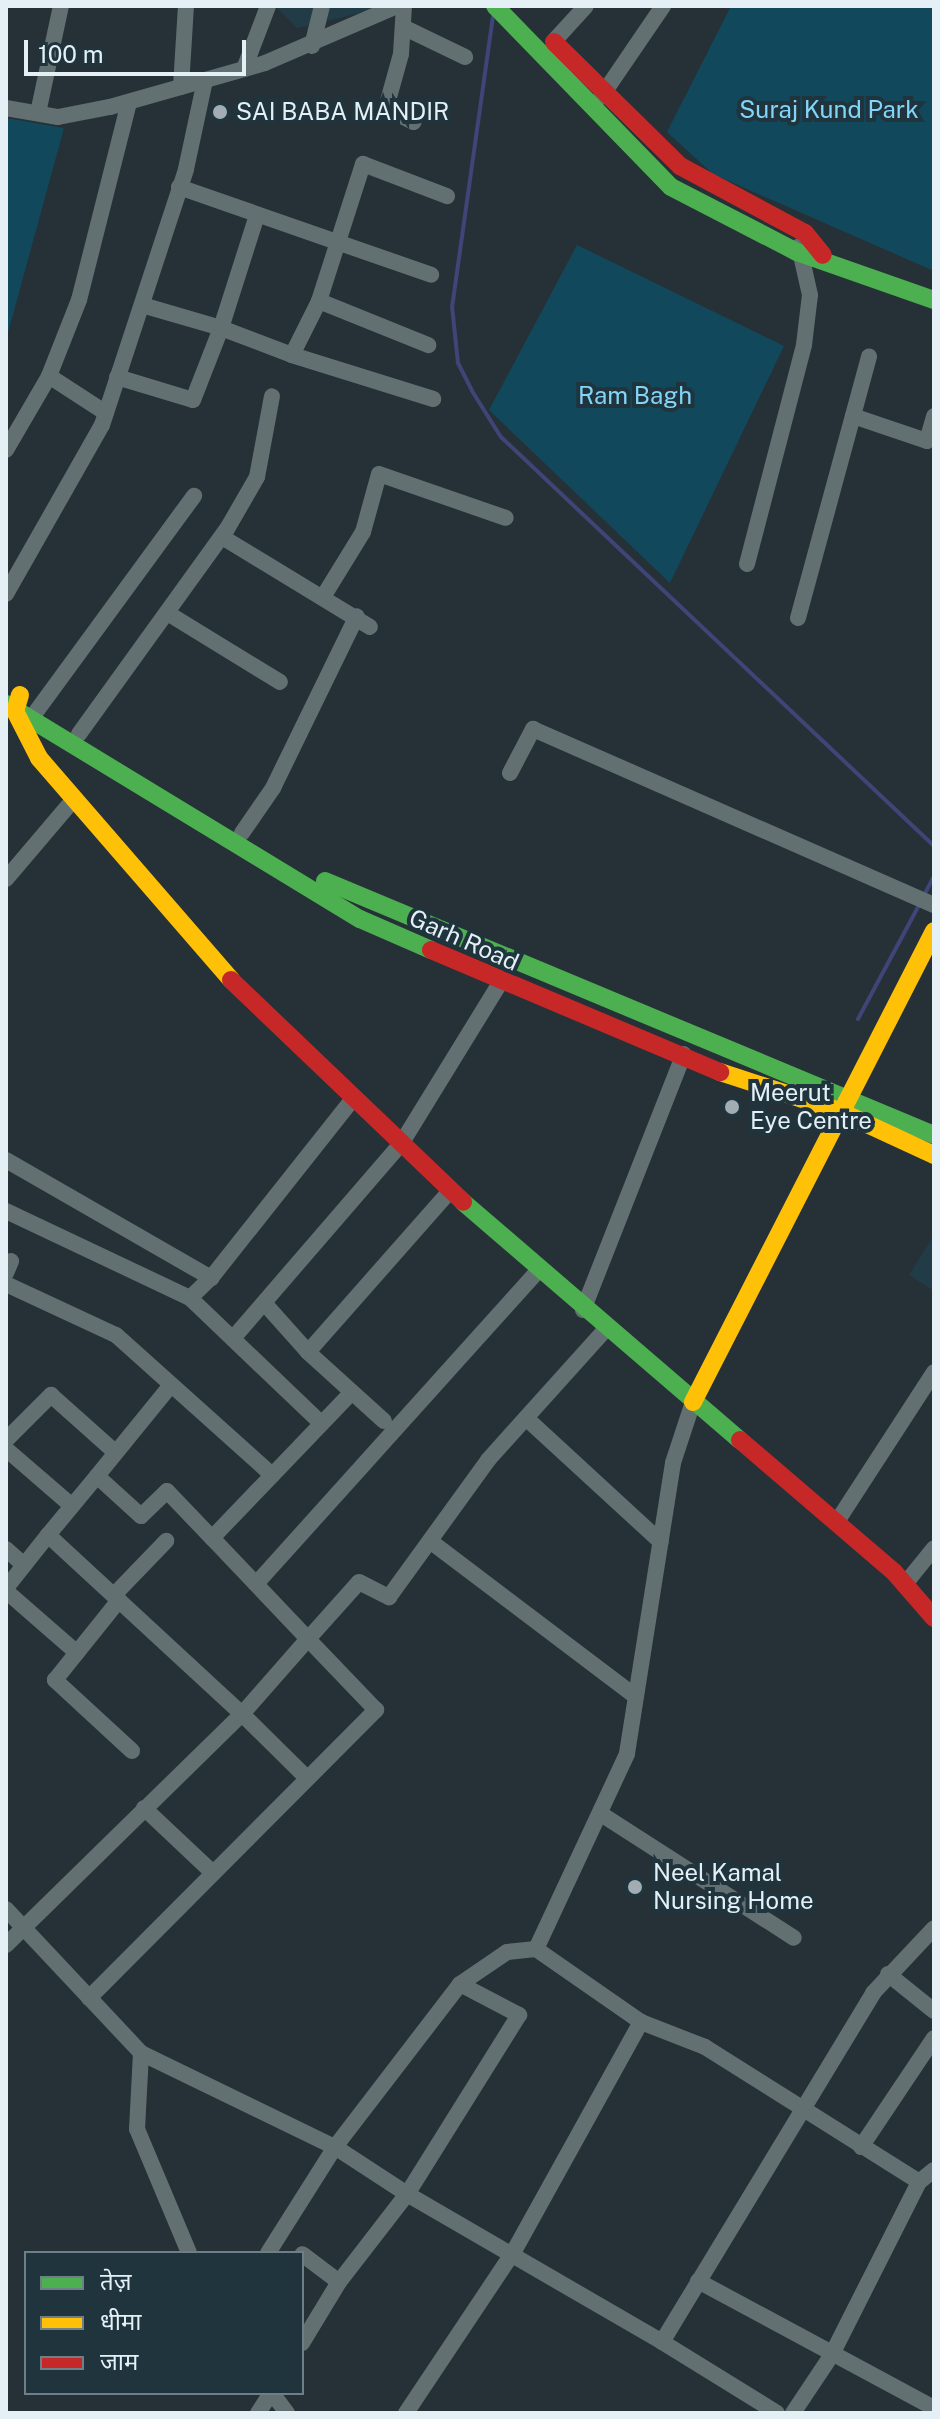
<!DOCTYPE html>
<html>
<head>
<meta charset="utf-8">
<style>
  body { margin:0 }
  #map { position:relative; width:940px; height:2419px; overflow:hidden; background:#263137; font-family:"Public Sans","Noto Sans Devanagari",sans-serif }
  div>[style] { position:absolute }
  .built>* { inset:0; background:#223c47 }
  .green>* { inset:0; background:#12485c }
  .stream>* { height:4px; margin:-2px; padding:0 2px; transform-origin:2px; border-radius:2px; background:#3f4576 }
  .street>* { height:16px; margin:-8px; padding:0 8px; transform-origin:8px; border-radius:8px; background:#637072 }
  .fast>* { height:18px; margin:-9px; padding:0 9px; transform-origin:9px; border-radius:9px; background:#4caf50 }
  .slow>* { height:18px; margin:-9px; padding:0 9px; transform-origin:9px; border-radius:9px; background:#ffc107 }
  .jam>* { height:18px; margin:-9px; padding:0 9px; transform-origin:9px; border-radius:9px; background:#c62828 }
  .dots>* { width:22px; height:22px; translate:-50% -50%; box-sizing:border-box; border:4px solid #20343d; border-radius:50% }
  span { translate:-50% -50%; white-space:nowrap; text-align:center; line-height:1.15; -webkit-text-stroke:8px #20343d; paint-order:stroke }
  .park-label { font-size:24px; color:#83d5f8 }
  .poi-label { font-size:24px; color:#e4f0f6 }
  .left { translate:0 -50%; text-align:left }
  .street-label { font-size:24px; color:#e4f0f6 }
  .frame { position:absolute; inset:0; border:8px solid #e4f0f6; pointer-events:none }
  .legend { position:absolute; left:24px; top:2251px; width:280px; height:144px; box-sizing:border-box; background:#20343d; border:2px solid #6e7f87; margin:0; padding:10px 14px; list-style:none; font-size:24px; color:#e4f0f6 }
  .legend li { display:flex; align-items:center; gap:16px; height:40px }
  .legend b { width:40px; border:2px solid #6e7f87 }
  .scale { position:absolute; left:24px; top:40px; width:222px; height:36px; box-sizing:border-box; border:4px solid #e4f0f6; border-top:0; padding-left:10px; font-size:24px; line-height:28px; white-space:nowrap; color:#e4f0f6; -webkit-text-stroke:6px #20343d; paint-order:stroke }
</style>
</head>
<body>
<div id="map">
  <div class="built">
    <div style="clip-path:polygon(275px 6px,390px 6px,297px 28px)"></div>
    <div style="clip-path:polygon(934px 1235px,934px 1291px,909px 1275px)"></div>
  </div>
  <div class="green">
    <div style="clip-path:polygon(731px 6px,934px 6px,934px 271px,713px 174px,667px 132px)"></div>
    <div style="clip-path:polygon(6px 118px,64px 128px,6px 340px)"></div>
    <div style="clip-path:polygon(577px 245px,784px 346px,670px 583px,489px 410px)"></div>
  </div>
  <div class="stream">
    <div style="left:493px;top:16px;width:293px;rotate:98deg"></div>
    <div style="left:452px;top:306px;width:57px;rotate:84deg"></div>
    <div style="left:458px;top:363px;width:31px;rotate:63deg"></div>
    <div style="left:472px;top:391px;width:54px;rotate:57.8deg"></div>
    <div style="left:501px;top:437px;width:596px;rotate:43.37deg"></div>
    <div style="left:923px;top:897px;width:24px;rotate:-62deg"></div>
    <div style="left:858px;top:1019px;width:129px;rotate:-61.8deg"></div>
  </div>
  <div class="street">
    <div style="left:404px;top:6px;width:48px;rotate:93.6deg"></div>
    <div style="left:401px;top:54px;width:56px;rotate:105.5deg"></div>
    <div style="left:386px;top:108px;width:31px;rotate:27deg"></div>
    <div style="left:403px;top:27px;width:69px;rotate:25.8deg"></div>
    <div style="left:554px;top:41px;width:47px;rotate:-47.6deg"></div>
    <div style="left:312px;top:46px;width:41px;rotate:-76deg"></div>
    <div style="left:244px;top:69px;width:67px;rotate:-69.1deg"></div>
    <div style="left:181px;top:87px;width:81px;rotate:-86.5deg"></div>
    <div style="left:601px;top:97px;width:110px;rotate:-55.7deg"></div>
    <div style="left:6px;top:108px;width:53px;rotate:9.8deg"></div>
    <div style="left:58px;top:117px;width:53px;rotate:-10.9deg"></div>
    <div style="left:110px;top:107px;width:161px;rotate:-15.8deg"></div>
    <div style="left:265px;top:63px;width:144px;rotate:-23.4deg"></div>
    <div style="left:38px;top:113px;width:109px;rotate:-77.9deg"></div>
    <div style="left:179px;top:187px;width:267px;rotate:19.2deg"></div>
    <div style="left:319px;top:301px;width:118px;rotate:22deg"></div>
    <div style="left:142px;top:305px;width:82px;rotate:16.2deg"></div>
    <div style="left:221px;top:328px;width:119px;rotate:-72.3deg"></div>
    <div style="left:292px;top:355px;width:148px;rotate:17.3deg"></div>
    <div style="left:117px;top:377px;width:79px;rotate:16.8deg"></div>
    <div style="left:193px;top:400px;width:77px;rotate:-68.7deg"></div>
    <div style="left:221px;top:328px;width:76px;rotate:20.8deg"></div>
    <div style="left:292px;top:355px;width:60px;rotate:-63.4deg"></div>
    <div style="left:319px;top:301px;width:144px;rotate:-72.2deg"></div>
    <div style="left:363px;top:164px;width:90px;rotate:20.9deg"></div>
    <div style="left:106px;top:413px;width:68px;rotate:-147deg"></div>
    <div style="left:49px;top:376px;width:82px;rotate:-68.5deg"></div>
    <div style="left:79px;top:300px;width:204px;rotate:-75.8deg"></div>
    <div style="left:853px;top:416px;width:78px;rotate:18.7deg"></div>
    <div style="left:927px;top:441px;width:26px;rotate:-74deg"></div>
    <div style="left:6px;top:450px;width:86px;rotate:-59.8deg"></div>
    <div style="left:222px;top:537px;width:173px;rotate:31.3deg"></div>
    <div style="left:747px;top:564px;width:226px;rotate:-75.4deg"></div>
    <div style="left:804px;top:345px;width:50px;rotate:-83.2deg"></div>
    <div style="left:810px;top:295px;width:50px;rotate:-102.7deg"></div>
    <div style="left:6px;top:594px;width:194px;rotate:-60.4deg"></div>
    <div style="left:102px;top:425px;width:269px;rotate:-71.8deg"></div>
    <div style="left:186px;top:169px;width:91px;rotate:-77.9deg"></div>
    <div style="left:323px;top:597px;width:76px;rotate:-58.4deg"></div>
    <div style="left:363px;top:532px;width:60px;rotate:-74.6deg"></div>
    <div style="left:379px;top:474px;width:134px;rotate:19.1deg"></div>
    <div style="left:169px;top:614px;width:130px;rotate:31.5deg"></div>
    <div style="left:798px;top:618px;width:271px;rotate:-74.8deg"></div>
    <div style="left:30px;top:720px;width:278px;rotate:-53.8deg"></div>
    <div style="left:79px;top:734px;width:253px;rotate:-54.2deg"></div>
    <div style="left:227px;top:529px;width:60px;rotate:-60deg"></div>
    <div style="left:257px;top:477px;width:82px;rotate:-79.5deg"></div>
    <div style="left:510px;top:773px;width:50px;rotate:-62.4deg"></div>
    <div style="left:533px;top:729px;width:438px;rotate:23.7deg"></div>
    <div style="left:242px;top:833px;width:55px;rotate:-55.4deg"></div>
    <div style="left:273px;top:788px;width:191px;rotate:-64deg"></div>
    <div style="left:6px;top:879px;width:105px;rotate:-49.6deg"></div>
    <div style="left:6px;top:1160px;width:237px;rotate:29.9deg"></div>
    <div style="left:211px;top:1278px;width:228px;rotate:-51.6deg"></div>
    <div style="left:6px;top:1211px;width:204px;rotate:25.3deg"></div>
    <div style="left:190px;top:1298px;width:29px;rotate:-44deg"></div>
    <div style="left:6px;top:1273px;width:13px;rotate:-67deg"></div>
    <div style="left:6px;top:1284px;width:121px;rotate:24.9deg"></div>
    <div style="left:116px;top:1335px;width:210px;rotate:41.9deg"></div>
    <div style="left:190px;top:1298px;width:181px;rotate:43.7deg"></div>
    <div style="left:266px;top:1305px;width:63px;rotate:48.2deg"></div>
    <div style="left:583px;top:1310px;width:275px;rotate:-68.5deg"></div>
    <div style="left:235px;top:1336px;width:254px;rotate:-49.2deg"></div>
    <div style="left:401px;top:1144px;width:189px;rotate:-58.4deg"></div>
    <div style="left:693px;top:1402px;width:64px;rotate:108.2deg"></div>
    <div style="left:673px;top:1463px;width:295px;rotate:99deg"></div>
    <div style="left:627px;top:1754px;width:215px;rotate:115deg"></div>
    <div style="left:536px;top:1949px;width:128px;rotate:34.8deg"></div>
    <div style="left:641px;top:2022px;width:69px;rotate:21.3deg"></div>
    <div style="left:705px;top:2047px;width:253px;rotate:32.2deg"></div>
    <div style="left:919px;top:2182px;width:195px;rotate:116.8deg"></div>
    <div style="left:831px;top:2356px;width:69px;rotate:123.7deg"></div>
    <div style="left:526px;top:1418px;width:183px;rotate:42.6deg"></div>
    <div style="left:384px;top:1421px;width:103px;rotate:-137.8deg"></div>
    <div style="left:308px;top:1352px;width:215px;rotate:-48.6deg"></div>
    <div style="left:6px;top:1440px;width:64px;rotate:-45deg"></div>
    <div style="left:51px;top:1395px;width:86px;rotate:41.7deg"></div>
    <div style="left:6px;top:1449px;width:87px;rotate:40.8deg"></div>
    <div style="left:97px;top:1476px;width:117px;rotate:-50.9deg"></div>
    <div style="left:836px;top:1523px;width:180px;rotate:-57deg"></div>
    <div style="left:212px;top:1538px;width:202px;rotate:-46.2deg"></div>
    <div style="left:430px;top:1541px;width:258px;rotate:37.1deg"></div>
    <div style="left:6px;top:1549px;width:24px;rotate:42deg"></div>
    <div style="left:256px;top:1584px;width:421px;rotate:-48deg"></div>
    <div style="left:905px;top:1584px;width:46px;rotate:-51.1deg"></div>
    <div style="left:6px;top:1588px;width:68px;rotate:-51.6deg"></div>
    <div style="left:6px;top:1591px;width:94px;rotate:41.1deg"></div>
    <div style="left:132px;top:1751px;width:105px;rotate:-137.3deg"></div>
    <div style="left:55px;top:1680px;width:102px;rotate:-51.3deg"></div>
    <div style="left:119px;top:1600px;width:7px;rotate:-124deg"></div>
    <div style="left:115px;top:1594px;width:74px;rotate:-46.1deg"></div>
    <div style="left:144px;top:1808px;width:95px;rotate:43.3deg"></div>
    <div style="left:601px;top:1814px;width:229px;rotate:32.7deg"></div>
    <div style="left:6px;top:1909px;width:197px;rotate:46.8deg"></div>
    <div style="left:141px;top:2053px;width:216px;rotate:25.9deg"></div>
    <div style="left:335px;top:2147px;width:86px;rotate:33.1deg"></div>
    <div style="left:407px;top:2194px;width:111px;rotate:127.7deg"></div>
    <div style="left:339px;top:2282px;width:46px;rotate:-142.9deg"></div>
    <div style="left:6px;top:1945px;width:330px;rotate:-44.4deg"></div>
    <div style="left:242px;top:1714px;width:91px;rotate:44.6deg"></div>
    <div style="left:888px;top:1974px;width:59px;rotate:38.8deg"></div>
    <div style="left:460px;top:1984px;width:57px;rotate:-34.2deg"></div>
    <div style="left:507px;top:1952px;width:29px;rotate:-6deg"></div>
    <div style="left:89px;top:1998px;width:407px;rotate:-45.1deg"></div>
    <div style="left:376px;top:1710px;width:98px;rotate:-133.8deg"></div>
    <div style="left:308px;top:1639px;width:139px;rotate:-133.5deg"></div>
    <div style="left:212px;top:1538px;width:65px;rotate:-133.8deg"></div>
    <div style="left:167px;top:1491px;width:36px;rotate:136deg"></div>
    <div style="left:141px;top:1516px;width:59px;rotate:-137.7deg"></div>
    <div style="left:97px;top:1476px;width:77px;rotate:129.7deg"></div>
    <div style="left:48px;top:1535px;width:264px;rotate:42.7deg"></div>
    <div style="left:242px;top:1714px;width:100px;rotate:-48.7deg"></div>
    <div style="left:308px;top:1639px;width:76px;rotate:-48.2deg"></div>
    <div style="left:359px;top:1582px;width:34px;rotate:27deg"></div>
    <div style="left:389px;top:1597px;width:169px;rotate:-54.1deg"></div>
    <div style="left:488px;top:1460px;width:176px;rotate:-48deg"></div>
    <div style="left:141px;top:2053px;width:76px;rotate:93deg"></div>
    <div style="left:137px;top:2129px;width:134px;rotate:67.2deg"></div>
    <div style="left:861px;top:2147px;width:131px;rotate:-56.2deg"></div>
    <div style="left:919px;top:2182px;width:19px;rotate:-39deg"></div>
    <div style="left:268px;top:2253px;width:125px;rotate:-57.7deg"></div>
    <div style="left:335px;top:2147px;width:205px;rotate:-52.5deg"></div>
    <div style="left:460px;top:1984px;width:67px;rotate:27.7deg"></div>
    <div style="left:519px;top:2015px;width:211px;rotate:122deg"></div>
    <div style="left:407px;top:2194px;width:295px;rotate:30.1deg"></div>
    <div style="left:698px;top:2281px;width:268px;rotate:28.3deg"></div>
    <div style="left:302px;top:2343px;width:71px;rotate:-58.8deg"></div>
    <div style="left:272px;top:2393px;width:25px;rotate:53deg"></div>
    <div style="left:258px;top:2413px;width:24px;rotate:-57deg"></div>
    <div style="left:406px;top:2413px;width:195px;rotate:-56.3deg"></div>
    <div style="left:514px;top:2251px;width:262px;rotate:-61deg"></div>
    <div style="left:777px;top:2413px;width:135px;rotate:-148.3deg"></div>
    <div style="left:662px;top:2342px;width:408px;rotate:-58.8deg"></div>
    <div style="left:873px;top:1993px;width:89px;rotate:-46.8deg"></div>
  </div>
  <div class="fast">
    <div style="left:495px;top:6px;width:252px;rotate:45.8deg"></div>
    <div style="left:671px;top:187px;width:142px;rotate:27.3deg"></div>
    <div style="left:797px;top:252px;width:145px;rotate:19.3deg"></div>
    <div style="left:6px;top:704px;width:414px;rotate:31.3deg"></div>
    <div style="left:360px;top:919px;width:77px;rotate:23.6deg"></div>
    <div style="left:325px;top:881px;width:660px;rotate:22.64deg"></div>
    <div style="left:463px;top:1202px;width:365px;rotate:40.7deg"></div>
  </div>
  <div class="slow">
    <div style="left:20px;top:695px;width:17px;rotate:107deg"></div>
    <div style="left:15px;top:711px;width:53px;rotate:62.9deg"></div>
    <div style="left:39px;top:758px;width:294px;rotate:49.1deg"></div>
    <div style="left:720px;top:1072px;width:125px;rotate:18.1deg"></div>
    <div style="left:839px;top:1111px;width:105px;rotate:24.9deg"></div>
    <div style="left:693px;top:1402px;width:529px;rotate:-62.9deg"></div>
  </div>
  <div class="jam">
    <div style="left:554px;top:42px;width:177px;rotate:44.5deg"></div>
    <div style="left:680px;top:166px;width:142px;rotate:28.2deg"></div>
    <div style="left:805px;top:233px;width:28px;rotate:51deg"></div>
    <div style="left:431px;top:950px;width:314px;rotate:22.9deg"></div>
    <div style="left:231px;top:980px;width:321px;rotate:43.7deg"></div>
    <div style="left:740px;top:1440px;width:203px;rotate:40.6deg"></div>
    <div style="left:894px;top:1572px;width:61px;rotate:49deg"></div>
  </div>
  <div class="dots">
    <div style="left:220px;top:112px;background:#a2adb3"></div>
    <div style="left:732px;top:1107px;background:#a2adb3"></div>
    <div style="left:635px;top:1887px;background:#a2adb3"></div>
  </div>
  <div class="park-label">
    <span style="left:829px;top:110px">Suraj Kund Park</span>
    <span style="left:635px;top:396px">Ram Bagh</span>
  </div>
  <div class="poi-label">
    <span class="left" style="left:236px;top:112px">SAI BABA MANDIR</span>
    <span class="left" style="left:750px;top:1107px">Meerut<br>Eye Centre</span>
    <span class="left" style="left:653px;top:1887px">Neel Kamal<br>Nursing Home</span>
  </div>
  <div class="street-label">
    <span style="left:464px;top:940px;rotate:24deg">Garh Road</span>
  </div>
  <div class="frame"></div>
  <ul class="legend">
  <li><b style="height:10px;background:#4caf50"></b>तेज़</li>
  <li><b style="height:10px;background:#ffc107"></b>धीमा</li>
  <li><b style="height:10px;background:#c62828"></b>जाम</li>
  </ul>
  <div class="scale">100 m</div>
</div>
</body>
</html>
